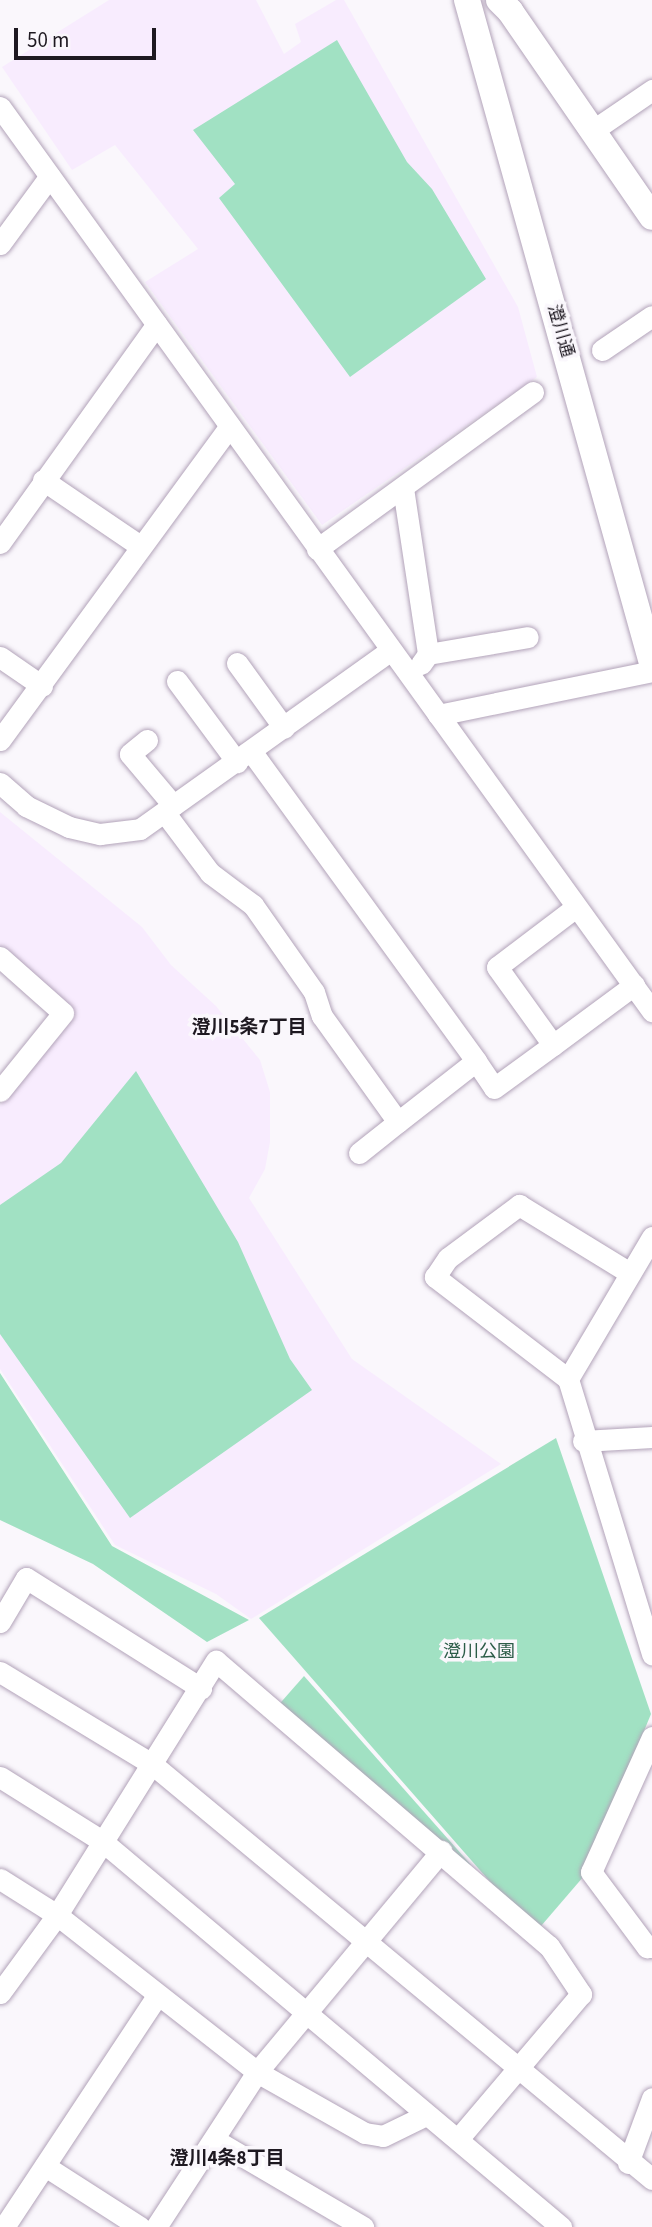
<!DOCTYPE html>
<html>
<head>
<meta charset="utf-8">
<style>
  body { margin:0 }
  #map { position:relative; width:652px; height:2227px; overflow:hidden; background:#faf7fc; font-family:"Source Sans 3","Noto Sans JP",sans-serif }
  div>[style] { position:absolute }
  .built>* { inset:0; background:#f8ecfe }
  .green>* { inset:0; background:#a1e1c3 }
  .roads { filter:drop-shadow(0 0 2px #b2a3b9) drop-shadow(0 0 2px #b2a3b9) }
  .minor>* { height:21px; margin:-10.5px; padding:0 10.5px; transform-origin:10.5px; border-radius:10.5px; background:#fff }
  .tertiary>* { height:26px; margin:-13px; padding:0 13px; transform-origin:13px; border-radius:13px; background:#fff }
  span { translate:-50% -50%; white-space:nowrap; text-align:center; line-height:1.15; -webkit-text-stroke:7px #faf7fc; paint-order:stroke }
  .street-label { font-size:18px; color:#1e1921 }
  .park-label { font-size:18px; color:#2c5c48 }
  .neighbourhood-label { font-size:19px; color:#1e1921; font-weight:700 }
  .scale { position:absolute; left:14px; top:28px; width:142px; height:32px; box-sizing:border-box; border:4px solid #1e1921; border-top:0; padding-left:9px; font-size:21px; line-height:24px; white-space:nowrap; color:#1e1921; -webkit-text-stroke:5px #faf7fc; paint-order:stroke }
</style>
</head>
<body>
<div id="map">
  <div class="built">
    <div style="clip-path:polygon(109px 0,256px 0,284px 54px,301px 42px,295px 24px,336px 0,344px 0,518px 307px,537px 377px,322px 525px,145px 282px,198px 249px,115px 145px,72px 170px,2px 67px)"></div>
    <div style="clip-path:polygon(0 812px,142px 927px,171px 965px,216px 1006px,260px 1060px,270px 1092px,270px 1142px,265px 1169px,249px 1198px,352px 1359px,501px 1464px,251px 1619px,216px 1594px,115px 1545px,0 1369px,0 1105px,68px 1023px,0 964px)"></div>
  </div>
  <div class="green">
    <div style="clip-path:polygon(337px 40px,407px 162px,432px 189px,486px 279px,350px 377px,219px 198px,235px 184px,193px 130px)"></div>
    <div style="clip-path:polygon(136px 1071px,238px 1242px,290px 1359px,312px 1390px,130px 1518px,0 1334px,0 1205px,61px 1163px)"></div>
    <div style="clip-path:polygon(0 1373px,112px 1546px,249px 1620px,207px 1642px,93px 1564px,0 1520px)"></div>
    <div style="clip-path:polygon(556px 1438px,651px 1714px,584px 1876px,535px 1933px,259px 1618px)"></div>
    <div style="clip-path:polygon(304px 1676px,471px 1865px,462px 1873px,275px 1709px)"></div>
  </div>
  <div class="roads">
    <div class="minor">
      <div style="left:0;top:107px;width:1115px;rotate:54.2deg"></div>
      <div style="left:592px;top:131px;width:73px;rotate:-34.3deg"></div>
      <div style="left:0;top:244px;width:84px;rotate:-53.7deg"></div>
      <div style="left:602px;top:350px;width:60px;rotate:-34.2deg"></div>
      <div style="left:43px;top:480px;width:117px;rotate:34.2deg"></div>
      <div style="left:403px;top:488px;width:168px;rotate:81.4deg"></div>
      <div style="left:0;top:543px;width:269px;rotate:-54.4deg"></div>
      <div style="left:317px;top:549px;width:267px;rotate:-36deg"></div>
      <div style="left:0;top:657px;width:51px;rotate:34.6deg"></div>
      <div style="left:237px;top:663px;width:80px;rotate:54.1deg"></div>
      <div style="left:421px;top:664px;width:12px;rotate:-55deg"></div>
      <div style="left:428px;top:654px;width:101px;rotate:-9.6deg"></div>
      <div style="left:177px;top:681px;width:101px;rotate:53.5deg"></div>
      <div style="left:438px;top:715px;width:218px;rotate:-11.6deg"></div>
      <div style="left:0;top:740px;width:389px;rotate:-53.8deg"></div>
      <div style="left:147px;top:740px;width:22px;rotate:141deg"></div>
      <div style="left:130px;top:754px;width:67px;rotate:49.9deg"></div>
      <div style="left:251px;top:751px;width:383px;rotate:54deg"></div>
      <div style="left:0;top:783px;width:35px;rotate:41deg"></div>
      <div style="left:26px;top:806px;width:48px;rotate:26deg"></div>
      <div style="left:69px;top:827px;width:32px;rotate:13deg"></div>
      <div style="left:100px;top:834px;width:40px;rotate:-7.1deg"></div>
      <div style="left:140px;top:829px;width:308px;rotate:-35.5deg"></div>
      <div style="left:165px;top:813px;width:75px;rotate:53.1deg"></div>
      <div style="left:210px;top:873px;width:54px;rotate:36.7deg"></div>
      <div style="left:253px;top:905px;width:106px;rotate:55deg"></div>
      <div style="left:314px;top:992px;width:25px;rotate:72deg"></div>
      <div style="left:322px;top:1016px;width:130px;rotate:54.4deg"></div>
      <div style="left:398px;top:1122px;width:99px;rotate:-38deg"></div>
      <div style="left:476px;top:1061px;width:32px;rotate:56deg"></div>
      <div style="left:494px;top:1088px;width:73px;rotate:-36.1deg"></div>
      <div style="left:576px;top:907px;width:99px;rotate:142.8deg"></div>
      <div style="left:497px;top:967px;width:96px;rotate:54.3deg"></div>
      <div style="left:553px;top:1045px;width:101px;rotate:-36.5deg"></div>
      <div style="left:0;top:957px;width:84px;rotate:41.6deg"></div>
      <div style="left:63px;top:1013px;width:100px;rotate:128.9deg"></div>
      <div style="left:359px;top:1153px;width:50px;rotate:-38.5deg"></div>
      <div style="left:652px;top:1237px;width:165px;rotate:120.6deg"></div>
      <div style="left:568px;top:1379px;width:288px;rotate:73deg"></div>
      <div style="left:568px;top:1379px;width:168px;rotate:-142.5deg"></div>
      <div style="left:435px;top:1277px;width:23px;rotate:-56deg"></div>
      <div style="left:448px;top:1258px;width:89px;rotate:-36.7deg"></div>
      <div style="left:519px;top:1205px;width:130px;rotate:31.5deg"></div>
      <div style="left:583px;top:1441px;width:69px;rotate:-3.3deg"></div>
      <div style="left:0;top:1622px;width:51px;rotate:-59.4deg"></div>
      <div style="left:26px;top:1578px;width:207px;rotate:32.2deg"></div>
      <div style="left:0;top:1672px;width:178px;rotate:31.2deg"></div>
      <div style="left:152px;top:1764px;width:650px;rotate:39.69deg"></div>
      <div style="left:652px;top:1737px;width:148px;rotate:114.3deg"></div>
      <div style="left:591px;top:1872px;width:94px;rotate:53.3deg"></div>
      <div style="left:647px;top:1947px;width:5px"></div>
      <div style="left:0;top:1777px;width:120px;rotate:32.1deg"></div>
      <div style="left:102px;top:1841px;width:600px;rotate:40.06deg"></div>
      <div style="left:0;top:1879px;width:67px;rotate:32.3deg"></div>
      <div style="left:57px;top:1915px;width:254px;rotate:38.1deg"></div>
      <div style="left:257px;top:2072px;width:124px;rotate:29.5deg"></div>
      <div style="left:365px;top:2133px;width:18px;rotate:9deg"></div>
      <div style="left:383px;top:2136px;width:46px;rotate:-26deg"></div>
      <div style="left:0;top:1993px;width:97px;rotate:-53.8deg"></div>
      <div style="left:57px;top:1915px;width:300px;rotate:-58deg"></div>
      <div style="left:216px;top:1661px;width:438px;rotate:40.6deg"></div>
      <div style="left:549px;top:1946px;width:58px;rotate:56.3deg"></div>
      <div style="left:581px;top:1994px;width:190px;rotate:130.3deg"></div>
      <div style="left:215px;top:2140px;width:172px;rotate:30.4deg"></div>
      <div style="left:628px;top:2163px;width:69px;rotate:-69.7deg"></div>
      <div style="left:45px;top:2166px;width:113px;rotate:32.7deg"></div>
      <div style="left:4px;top:2227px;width:277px;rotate:-56.5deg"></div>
      <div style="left:156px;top:2227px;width:185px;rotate:-56.9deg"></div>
      <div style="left:257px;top:2072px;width:288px;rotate:-50.2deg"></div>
    </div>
    <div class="tertiary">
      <div style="left:467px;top:0;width:688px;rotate:74.41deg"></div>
      <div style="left:499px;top:0;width:16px;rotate:45deg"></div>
      <div style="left:510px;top:11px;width:250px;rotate:55.4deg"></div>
    </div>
  </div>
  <div class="street-label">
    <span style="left:560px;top:331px;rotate:74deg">澄川通</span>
  </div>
  <div class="park-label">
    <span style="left:479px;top:1652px">澄川公園</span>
  </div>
  <div class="neighbourhood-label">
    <span style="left:249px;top:1028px">澄川5条7丁目</span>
    <span style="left:227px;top:2159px">澄川4条8丁目</span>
  </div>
  <div class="scale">50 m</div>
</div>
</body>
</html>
